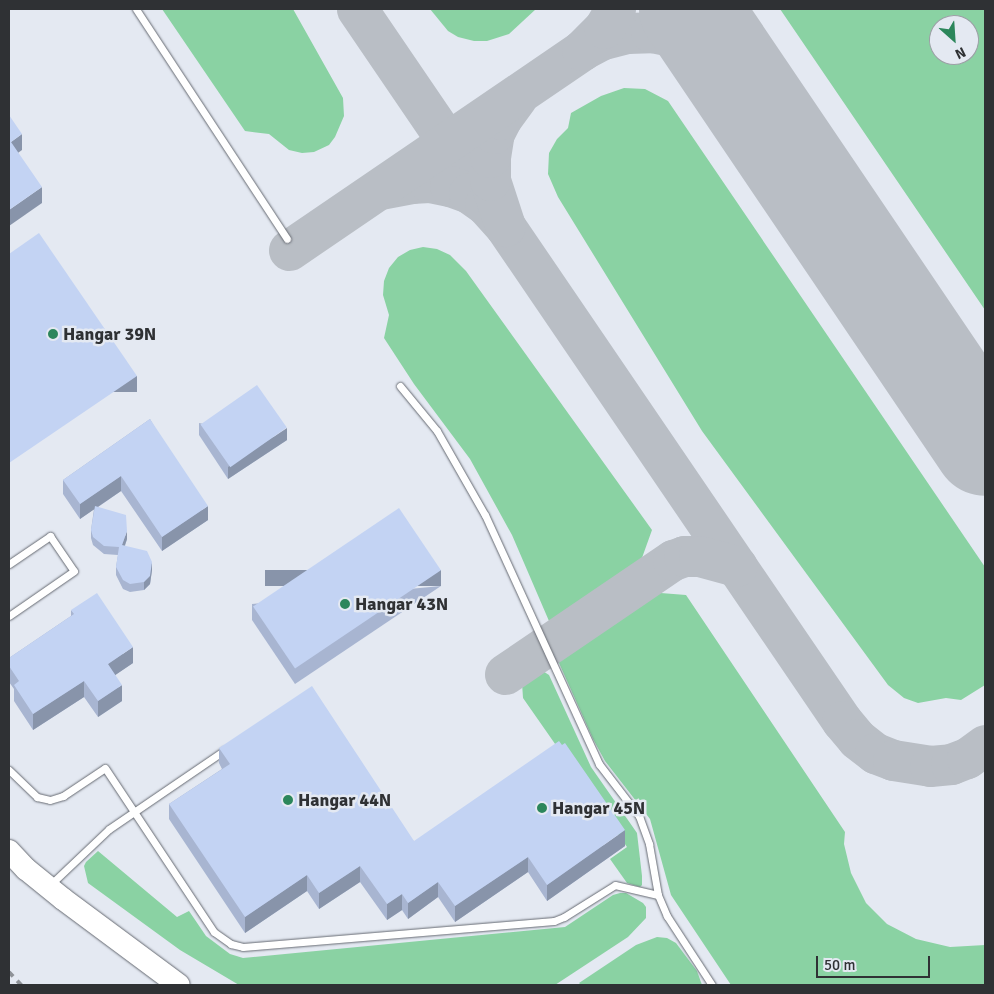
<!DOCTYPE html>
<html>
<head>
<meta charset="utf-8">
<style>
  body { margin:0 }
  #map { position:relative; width:994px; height:994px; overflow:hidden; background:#e4e9f2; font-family:Signika,sans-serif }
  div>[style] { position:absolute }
  .green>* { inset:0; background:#8ad2a3 }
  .taxiway>* { height:41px; margin:-20.5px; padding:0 20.5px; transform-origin:20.5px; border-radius:20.5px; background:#b9bec5 }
  .runway>* { height:102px; margin:-51px; padding:0 51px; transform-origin:51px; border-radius:51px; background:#b9bec5 }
  .roads { filter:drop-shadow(0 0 1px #666a72) drop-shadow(0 0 1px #666a72) }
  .service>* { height:7px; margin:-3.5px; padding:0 3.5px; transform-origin:3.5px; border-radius:3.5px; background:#fff }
  .primary>* { height:22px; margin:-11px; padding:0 11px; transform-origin:11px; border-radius:11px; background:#fff }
  .rail>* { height:4px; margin-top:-2px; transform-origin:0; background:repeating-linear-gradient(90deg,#8e9298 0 6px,transparent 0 12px) }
  .wall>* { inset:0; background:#a8b5d1 }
  .shaded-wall>* { inset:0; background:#8894aa; transform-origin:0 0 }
  .building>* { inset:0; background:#c3d3f3; transform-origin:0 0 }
  .dots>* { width:14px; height:14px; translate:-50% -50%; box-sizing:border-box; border:2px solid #e4e9f2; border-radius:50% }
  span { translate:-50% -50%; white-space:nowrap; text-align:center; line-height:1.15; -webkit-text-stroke:5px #e4e9f2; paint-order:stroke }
  .poi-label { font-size:18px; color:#2f3134; font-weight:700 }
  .left { translate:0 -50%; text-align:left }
  .frame { position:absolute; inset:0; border:10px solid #2f3134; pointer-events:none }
  .north { position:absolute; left:929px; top:15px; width:50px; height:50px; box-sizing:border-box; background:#e4e9f2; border:1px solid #9c9fa6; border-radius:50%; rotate:154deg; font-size:14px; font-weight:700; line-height:20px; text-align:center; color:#2f3134 }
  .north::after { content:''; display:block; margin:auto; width:18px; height:22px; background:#2c865b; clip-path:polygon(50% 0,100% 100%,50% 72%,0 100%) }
  .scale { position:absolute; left:816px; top:956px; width:114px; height:22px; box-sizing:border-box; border:2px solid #2f3134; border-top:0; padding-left:6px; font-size:15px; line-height:18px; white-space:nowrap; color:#2f3134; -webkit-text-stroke:4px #e4e9f2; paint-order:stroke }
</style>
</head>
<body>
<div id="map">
  <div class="green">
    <div style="clip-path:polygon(162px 9px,293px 9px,343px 98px,344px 116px,335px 137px,329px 145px,314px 152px,302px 153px,289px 150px,269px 134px,245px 131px)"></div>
    <div style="clip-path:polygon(430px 9px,536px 9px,509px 34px,487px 41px,474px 41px,458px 37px,448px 31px)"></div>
    <div style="clip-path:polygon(evenodd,780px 9px,985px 9px,985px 310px,780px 9px,939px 25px,969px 25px,969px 55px,939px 55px,939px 25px)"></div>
    <div style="clip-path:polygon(624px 88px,645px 89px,668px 101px,985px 567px,985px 685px,961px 700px,946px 698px,918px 703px,904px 698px,888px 685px,702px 431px,558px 197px,548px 174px,549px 153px,557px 139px,568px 128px,571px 113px,601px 96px)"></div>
    <div style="clip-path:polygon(423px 247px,437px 249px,450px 255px,466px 271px,652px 530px,638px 569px,552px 628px,512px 535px,470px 459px,414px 384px,384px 338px,389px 315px,383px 295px,384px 281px,389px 268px,398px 257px,410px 250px)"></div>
    <div style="clip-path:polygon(648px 592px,686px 595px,845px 832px,844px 844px,851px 873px,866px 903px,887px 924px,916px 939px,950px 947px,985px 945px,985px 985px,731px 985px,671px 895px,650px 819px,605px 761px,593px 739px,555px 654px)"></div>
    <div style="clip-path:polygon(538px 668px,549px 675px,591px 767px,637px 833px,642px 876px,642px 885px,640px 887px,627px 883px,610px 859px,627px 847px,523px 698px,522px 683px,524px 677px)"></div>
    <div style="clip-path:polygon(98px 851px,177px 917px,189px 911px,206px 936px,230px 954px,243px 958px,565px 927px,613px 895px,620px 893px,626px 893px,643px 903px,646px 907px,646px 918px,628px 937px,555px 985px,239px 985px,180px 950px,88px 883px,84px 866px,86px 862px)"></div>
    <div style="clip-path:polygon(657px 937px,667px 938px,676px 943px,697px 971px,702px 985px,581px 985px,579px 983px,636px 945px)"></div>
  </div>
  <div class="taxiway">
    <div style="left:357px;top:9px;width:861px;rotate:55.74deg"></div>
    <div style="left:842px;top:721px;width:23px;rotate:50deg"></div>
    <div style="left:857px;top:739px;width:23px;rotate:38deg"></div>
    <div style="left:875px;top:753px;width:19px;rotate:21deg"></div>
    <div style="left:893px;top:760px;width:37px;rotate:9deg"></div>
    <div style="left:930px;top:766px;width:21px;rotate:-5deg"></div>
    <div style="left:951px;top:764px;width:17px;rotate:-21deg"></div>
    <div style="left:967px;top:758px;width:22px;rotate:-36deg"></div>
    <div style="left:582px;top:50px;width:24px;rotate:-28deg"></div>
    <div style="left:603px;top:39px;width:25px;rotate:-14deg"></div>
    <div style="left:627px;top:33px;width:24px;rotate:-2deg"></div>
    <div style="left:651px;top:32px;width:25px;rotate:11deg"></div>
    <div style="left:676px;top:37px;width:20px;rotate:20deg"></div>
    <div style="left:695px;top:44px;width:23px;rotate:29deg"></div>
    <div style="left:715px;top:55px;width:22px;rotate:39deg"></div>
    <div style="left:732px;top:69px;width:22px;rotate:60deg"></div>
    <div style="left:381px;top:189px;width:31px;rotate:-11deg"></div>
    <div style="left:411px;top:183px;width:18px;rotate:-3deg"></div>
    <div style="left:429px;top:182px;width:21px;rotate:11deg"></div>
    <div style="left:450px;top:186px;width:20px;rotate:20deg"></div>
    <div style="left:469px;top:193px;width:19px;rotate:35deg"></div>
    <div style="left:485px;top:204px;width:30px;rotate:48deg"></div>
    <div style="left:505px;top:226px;width:48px;rotate:-108.1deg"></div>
    <div style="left:490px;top:180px;width:23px;rotate:-90deg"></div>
    <div style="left:490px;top:157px;width:24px;rotate:-81deg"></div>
    <div style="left:494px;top:133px;width:16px;rotate:-63deg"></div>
    <div style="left:501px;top:119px;width:27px;rotate:-54deg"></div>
    <div style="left:289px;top:250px;width:355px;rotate:-34.3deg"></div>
    <div style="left:582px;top:50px;width:31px;rotate:-45deg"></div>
    <div style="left:604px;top:28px;width:22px;rotate:-60deg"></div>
    <div style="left:505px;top:674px;width:203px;rotate:-34.2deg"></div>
    <div style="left:673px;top:560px;width:12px;rotate:-20deg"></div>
    <div style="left:684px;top:556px;width:15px"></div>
    <div style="left:699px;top:556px;width:39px;rotate:15deg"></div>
  </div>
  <div class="runway">
    <div style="left:690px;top:9px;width:526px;rotate:55.92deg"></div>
  </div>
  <div class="roads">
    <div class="service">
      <div style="left:136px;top:9px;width:275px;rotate:56.7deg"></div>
      <div style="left:400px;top:386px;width:58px;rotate:50.6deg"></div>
      <div style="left:437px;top:431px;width:97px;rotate:60.3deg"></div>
      <div style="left:485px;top:515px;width:274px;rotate:65.4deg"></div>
      <div style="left:599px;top:764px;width:66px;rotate:52.4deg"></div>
      <div style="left:639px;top:816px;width:30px;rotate:70deg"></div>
      <div style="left:649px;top:844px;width:52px;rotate:80deg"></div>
      <div style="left:658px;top:895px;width:23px;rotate:67deg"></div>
      <div style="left:667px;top:916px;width:82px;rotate:56.9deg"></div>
      <div style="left:9px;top:564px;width:50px;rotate:-34.3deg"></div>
      <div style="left:50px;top:536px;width:42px;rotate:55.6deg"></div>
      <div style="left:74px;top:571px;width:79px;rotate:145.3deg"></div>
      <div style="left:9px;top:770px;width:39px;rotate:44deg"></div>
      <div style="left:37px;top:797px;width:13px;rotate:13deg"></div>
      <div style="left:50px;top:800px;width:14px;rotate:-17deg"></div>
      <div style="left:63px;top:796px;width:50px;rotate:-33.7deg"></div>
      <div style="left:105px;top:768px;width:197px;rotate:56.4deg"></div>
      <div style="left:214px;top:932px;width:21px;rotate:35deg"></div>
      <div style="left:231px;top:944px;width:12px;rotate:14deg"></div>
      <div style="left:243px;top:947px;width:312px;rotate:-4.8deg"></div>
      <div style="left:554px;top:921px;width:11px;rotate:-22deg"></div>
      <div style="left:564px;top:917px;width:60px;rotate:-32.1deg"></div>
      <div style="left:615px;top:885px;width:44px;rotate:13.1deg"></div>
      <div style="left:50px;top:885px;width:81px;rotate:-43.5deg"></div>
      <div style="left:109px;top:829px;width:140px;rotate:-34.3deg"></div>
    </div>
    <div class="primary">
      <div style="left:9px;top:851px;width:25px;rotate:47deg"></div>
      <div style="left:26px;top:869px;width:48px;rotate:39deg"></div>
      <div style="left:63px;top:899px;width:144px;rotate:36.6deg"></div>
    </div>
  </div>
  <div class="rail">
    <div style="left:9px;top:972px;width:18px;rotate:47deg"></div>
  </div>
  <div class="wall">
    <div style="clip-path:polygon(150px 419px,208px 520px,162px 551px,121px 491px,98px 507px,127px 539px,125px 546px,152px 570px,150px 584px,144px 590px,130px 592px,123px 589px,116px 575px,116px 567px,118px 555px,104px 554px,93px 545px,91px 538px,91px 530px,94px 509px,80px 519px,63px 494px,63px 480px)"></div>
    <div style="clip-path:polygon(199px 423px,287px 440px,228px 479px,199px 435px)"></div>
    <div style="clip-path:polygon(441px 586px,295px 684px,252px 620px,252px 604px)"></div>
    <div style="clip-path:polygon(71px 610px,133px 663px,115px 675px,122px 701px,98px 717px,84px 697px,33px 730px,14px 701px,14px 689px,9px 682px,9px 658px,71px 616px)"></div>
    <div style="clip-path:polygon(219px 748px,414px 841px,625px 846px,547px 901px,528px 872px,455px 922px,438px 897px,408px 919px,402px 910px,387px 920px,360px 882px,319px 909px,307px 891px,245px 933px,169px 819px,169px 804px,222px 769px,219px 763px)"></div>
  </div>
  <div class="shaded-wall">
    <div style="clip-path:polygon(22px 134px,22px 150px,11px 158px,11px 142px)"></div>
    <div style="clip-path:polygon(42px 187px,42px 203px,9px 226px,9px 210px)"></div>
    <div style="left:137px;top:376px;width:16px;height:155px;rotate:90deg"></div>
    <div style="clip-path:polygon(287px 428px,287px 440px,228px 479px,228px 467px)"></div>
    <div style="clip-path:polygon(121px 476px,121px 491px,80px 519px,80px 504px)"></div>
    <div style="clip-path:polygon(208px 506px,208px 520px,162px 551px,162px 537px)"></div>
    <div style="clip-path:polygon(127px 531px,127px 539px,122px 553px,122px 545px)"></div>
    <div style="clip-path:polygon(152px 562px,152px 570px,150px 584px,144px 590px,144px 582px)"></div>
    <div style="left:441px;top:570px;width:16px;height:176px;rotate:90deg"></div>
    <div style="clip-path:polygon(133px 647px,133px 663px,108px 680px,108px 664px)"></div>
    <div style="clip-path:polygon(84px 681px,84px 697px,33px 730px,33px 714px)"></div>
    <div style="clip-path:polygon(122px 685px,122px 701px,98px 717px,98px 701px)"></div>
    <div style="clip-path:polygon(625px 830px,625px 846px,547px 901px,547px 885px)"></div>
    <div style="clip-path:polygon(528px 857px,528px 872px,455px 922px,455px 906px)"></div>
    <div style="clip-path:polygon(360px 866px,360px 882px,319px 909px,319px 893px)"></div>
    <div style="clip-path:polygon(307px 875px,307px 891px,245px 933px,245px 917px)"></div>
    <div style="clip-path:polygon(438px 882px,438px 897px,408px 919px,408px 903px)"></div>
    <div style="clip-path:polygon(402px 894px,402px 910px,387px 920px,387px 904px)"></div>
  </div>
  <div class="building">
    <div style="clip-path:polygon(9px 115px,22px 134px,11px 142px,42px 187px,9px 210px)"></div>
    <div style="clip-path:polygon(39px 233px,137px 376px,9px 463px,9px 254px)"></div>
    <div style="left:257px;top:385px;width:52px;height:69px;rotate:55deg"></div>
    <div style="clip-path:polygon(150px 419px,208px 506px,162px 537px,121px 476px,80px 504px,63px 480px)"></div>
    <div style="clip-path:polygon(95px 506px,126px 515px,127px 531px,122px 545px,147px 551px,152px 562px,150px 576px,144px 582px,130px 584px,123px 580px,116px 567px,119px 547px,104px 546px,93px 537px,91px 530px)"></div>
    <div style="left:399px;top:508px;width:75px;height:176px;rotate:56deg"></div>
    <div style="clip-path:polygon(97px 593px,133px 647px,108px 664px,122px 685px,98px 701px,84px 681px,33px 714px,14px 685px,19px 681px,9px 666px,9px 658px,74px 614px,71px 610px)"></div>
    <div style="clip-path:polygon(312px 686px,414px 841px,559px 741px,562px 745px,565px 743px,625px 830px,547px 885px,528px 857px,455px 906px,438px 882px,408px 903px,402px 894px,387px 904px,360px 866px,319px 893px,307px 875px,245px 917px,169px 804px,230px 764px,219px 748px)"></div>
  </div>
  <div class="dots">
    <div style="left:53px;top:334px;background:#2c865b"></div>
    <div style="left:345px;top:604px;background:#2c865b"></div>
    <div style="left:288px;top:800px;background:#2c865b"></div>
    <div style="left:542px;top:808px;background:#2c865b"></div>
  </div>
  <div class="poi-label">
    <span class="left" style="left:63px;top:334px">Hangar 39N</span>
    <span class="left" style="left:355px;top:604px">Hangar 43N</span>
    <span class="left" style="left:298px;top:800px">Hangar 44N</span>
    <span class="left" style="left:552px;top:808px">Hangar 45N</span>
  </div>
  <div class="frame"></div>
  <div class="north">N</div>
  <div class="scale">50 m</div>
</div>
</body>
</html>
